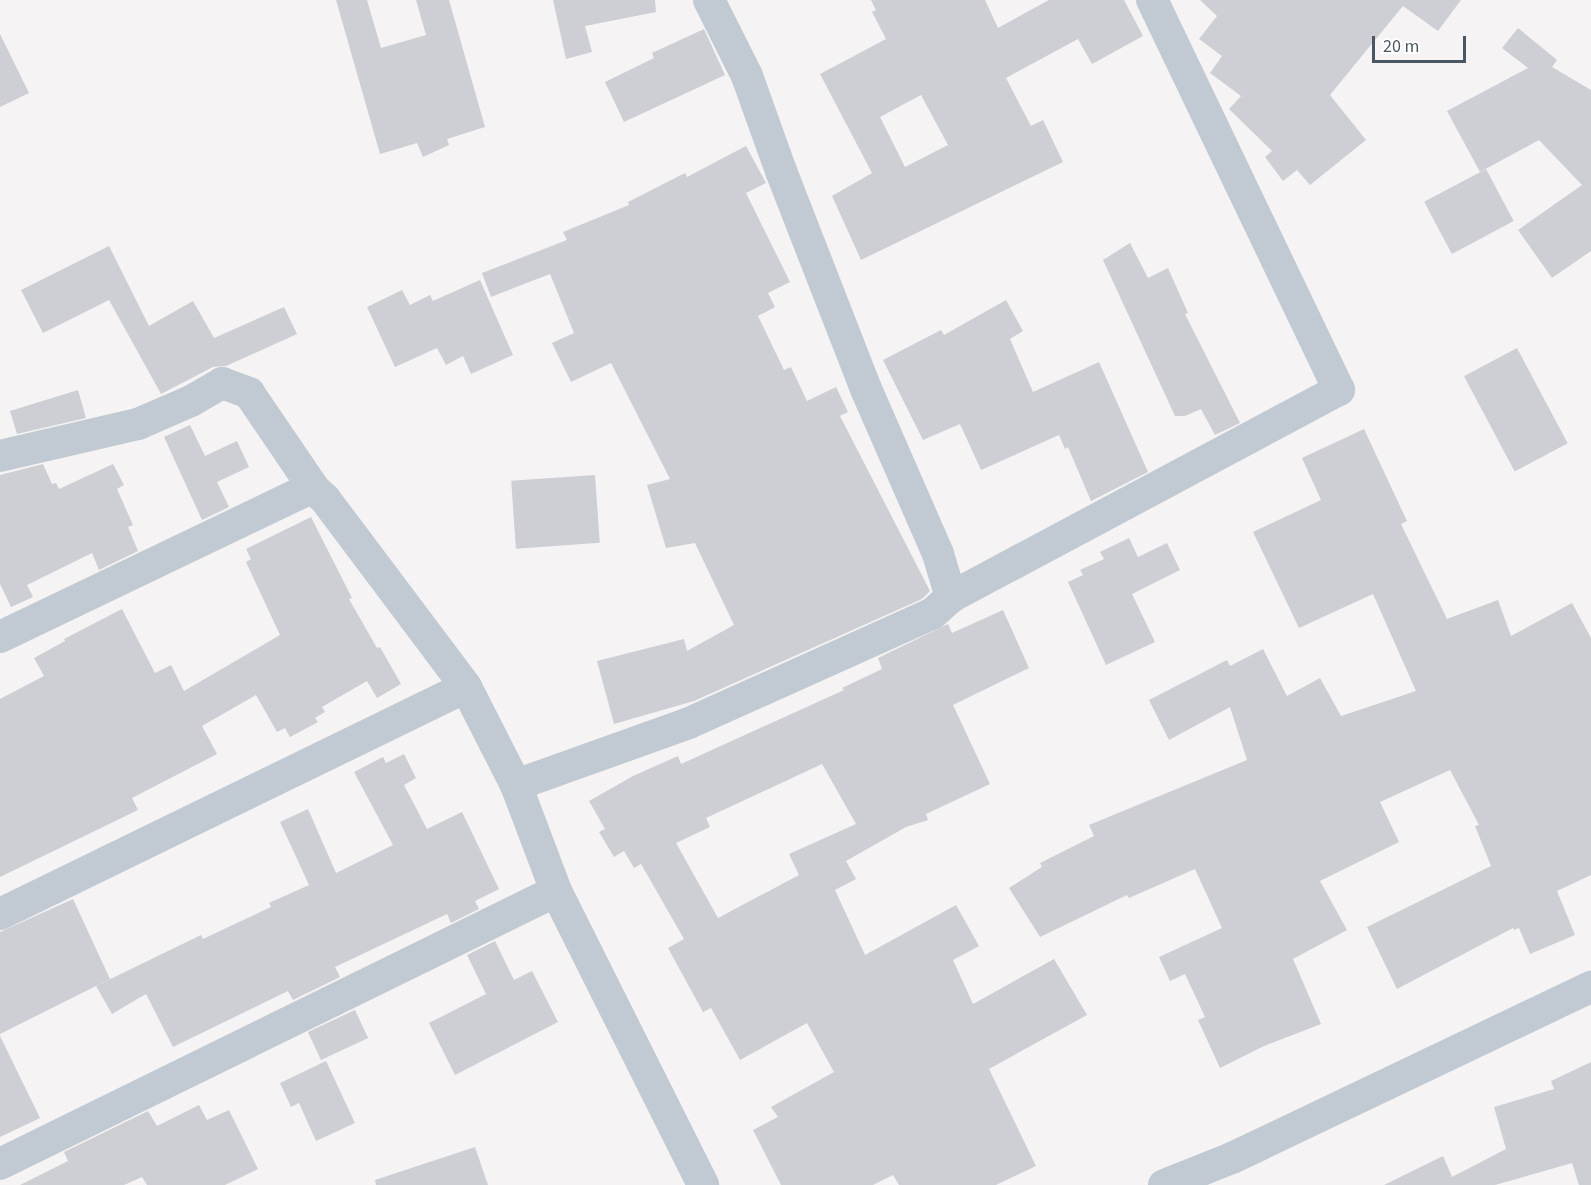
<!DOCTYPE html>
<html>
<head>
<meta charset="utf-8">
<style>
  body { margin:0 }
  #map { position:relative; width:1591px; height:1185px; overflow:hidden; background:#f5f3f3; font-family:"Source Sans 3",sans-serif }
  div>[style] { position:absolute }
  .building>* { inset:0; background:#cdcfd5; transform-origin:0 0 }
  .street>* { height:32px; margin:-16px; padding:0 16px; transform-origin:16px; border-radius:16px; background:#c1cad2 }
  span { translate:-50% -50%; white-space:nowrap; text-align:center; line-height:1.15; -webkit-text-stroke:4.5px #fff; paint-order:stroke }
  .scale { position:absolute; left:1372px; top:36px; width:94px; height:27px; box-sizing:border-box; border:3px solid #4a5661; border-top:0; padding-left:8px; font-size:18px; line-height:21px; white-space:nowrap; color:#4a5661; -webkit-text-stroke:4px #fff; paint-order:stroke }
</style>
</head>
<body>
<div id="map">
  <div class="building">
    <div style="clip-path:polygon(336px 0,367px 0,381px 48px,426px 35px,416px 0,449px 0,485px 127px,447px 139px,449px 145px,423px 157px,417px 143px,380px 154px)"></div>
    <div style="clip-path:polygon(553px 0,655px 0,656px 12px,585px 26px,592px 52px,566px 59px)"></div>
    <div style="clip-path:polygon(evenodd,871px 0,985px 0,998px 28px,1049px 0,1124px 0,1143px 36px,1092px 64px,1078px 39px,1006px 78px,1031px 126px,1043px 120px,1063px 162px,861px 260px,832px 196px,872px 173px,820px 74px,886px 39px,872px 12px,876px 10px,871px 0,921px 95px,948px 145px,905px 167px,880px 117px,921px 95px)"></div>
    <div style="clip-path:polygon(1200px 0,1461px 0,1438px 31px,1403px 6px,1370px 46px,1330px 95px,1366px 140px,1310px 185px,1297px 170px,1283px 181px,1265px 157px,1272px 151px,1229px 109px,1241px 96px,1210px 73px,1222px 56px,1199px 39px,1217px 16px)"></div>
    <div style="clip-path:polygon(1518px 28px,1557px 60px,1552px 67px,1591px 90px,1591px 251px,1552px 278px,1518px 230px,1582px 185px,1539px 140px,1480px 172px,1447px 111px,1528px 68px,1502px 48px)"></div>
    <div style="clip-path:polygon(704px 29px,725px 75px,624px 122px,605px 82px,654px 58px,652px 53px)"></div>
    <div style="clip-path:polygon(0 34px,29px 93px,0 107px)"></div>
    <div style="clip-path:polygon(746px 146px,766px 183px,746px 193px,790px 282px,768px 293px,775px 307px,758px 316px,784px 370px,791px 367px,807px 401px,836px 387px,848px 412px,840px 416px,930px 591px,922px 599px,694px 701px,614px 724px,597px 661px,684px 639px,687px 651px,734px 625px,695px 543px,666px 548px,647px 485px,670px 479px,611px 363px,571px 382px,552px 343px,574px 333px,550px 274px,491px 297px,482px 273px,567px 240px,563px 232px,629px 205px,628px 202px,685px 173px,687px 177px)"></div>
    <div style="left:1486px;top:169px;width:59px;height:70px;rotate:62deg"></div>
    <div style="clip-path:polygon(1130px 243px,1148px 278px,1168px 268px,1188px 313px,1185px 314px,1240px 423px,1215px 435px,1201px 409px,1185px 416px,1175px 416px,1103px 260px)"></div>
    <div style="clip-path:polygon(109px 246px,149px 326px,193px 301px,214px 338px,284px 307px,297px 334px,226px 366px,213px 367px,161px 394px,109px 300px,43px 333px,21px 290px)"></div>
    <div style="clip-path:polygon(480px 280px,513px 355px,471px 374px,463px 356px,446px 365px,437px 348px,395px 367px,367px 307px,402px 290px,410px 305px,430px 295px,433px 301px)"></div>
    <div style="clip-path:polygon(1006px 300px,1023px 331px,1010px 339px,1033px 392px,1099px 362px,1148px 472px,1091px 501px,1068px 447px,1065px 449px,1059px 435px,981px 470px,960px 424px,923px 440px,883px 360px,941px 330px,944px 335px)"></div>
    <div style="left:1517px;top:348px;width:108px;height:60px;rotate:62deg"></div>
    <div style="clip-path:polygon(78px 390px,86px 418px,17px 434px,10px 411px)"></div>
    <div style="clip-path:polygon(190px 425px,205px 456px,237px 441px,249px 467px,217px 482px,229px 507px,202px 520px,164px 437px)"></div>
    <div style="clip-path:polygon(1364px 429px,1407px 521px,1401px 524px,1447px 619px,1498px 600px,1511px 636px,1572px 603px,1591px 638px,1591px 875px,1557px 891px,1575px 935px,1530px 954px,1519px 928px,1514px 930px,1513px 928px,1397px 989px,1367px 927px,1491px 866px,1475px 826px,1479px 825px,1450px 770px,1380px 802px,1399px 842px,1320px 881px,1347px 930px,1293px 959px,1321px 1024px,1264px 1046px,1220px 1068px,1198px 1020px,1205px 1017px,1185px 974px,1170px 981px,1159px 957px,1222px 928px,1195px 869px,1129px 898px,1127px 895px,1040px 937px,1009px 888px,1042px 867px,1040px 863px,1094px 836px,1089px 825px,1247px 760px,1230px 707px,1169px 740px,1149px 700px,1227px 660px,1230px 666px,1263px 649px,1287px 696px,1320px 678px,1341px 716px,1416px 691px,1373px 594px,1299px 628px,1253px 532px,1321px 500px,1302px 458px)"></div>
    <div style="clip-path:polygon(43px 464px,52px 484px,56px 483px,59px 489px,113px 464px,124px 485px,117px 489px,133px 525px,128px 527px,138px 551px,99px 570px,92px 553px,27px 585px,33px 597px,11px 607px,0 584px,0 475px)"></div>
    <div style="left:595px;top:475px;width:68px;height:84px;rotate:86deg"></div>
    <div style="clip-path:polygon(311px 517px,352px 598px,349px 599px,377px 648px,380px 647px,401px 684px,377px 698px,367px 681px,322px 707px,325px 712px,315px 718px,318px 722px,290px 737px,285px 728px,277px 732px,256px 695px,202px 726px,217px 754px,132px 798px,138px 810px,0 877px,0 699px,44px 676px,34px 658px,65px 641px,64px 639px,122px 609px,155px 673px,171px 665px,184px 691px,280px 635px,246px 562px,251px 559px,246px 549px)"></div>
    <div style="clip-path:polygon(1129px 538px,1138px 557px,1167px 543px,1180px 570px,1132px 594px,1155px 642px,1106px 665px,1068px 582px,1083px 575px,1080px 570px,1104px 559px,1100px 552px)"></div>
    <div style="clip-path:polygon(evenodd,1003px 610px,1029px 668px,953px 705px,990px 784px,926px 814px,928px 820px,906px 827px,846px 861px,856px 879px,835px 890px,865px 955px,956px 905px,979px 946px,953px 960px,973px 1004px,1054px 959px,1087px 1015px,989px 1069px,1036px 1166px,996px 1185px,899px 1185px,893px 1175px,873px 1185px,781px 1185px,753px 1130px,778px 1117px,771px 1107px,834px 1072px,807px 1023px,740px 1060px,711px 1008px,703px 1012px,668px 948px,684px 939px,641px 864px,634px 868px,624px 851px,614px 857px,599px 832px,605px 829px,589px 801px,633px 776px,678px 756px,681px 764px,844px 690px,842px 688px,882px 669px,878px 658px,948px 624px,952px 633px,1003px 610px,822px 764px,856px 824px,789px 854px,799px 875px,718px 918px,676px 843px,710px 827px,706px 818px,822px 764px)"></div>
    <div style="clip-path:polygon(404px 754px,416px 778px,404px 785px,427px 829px,462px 812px,499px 889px,475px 901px,479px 909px,451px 923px,447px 914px,335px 967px,340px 977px,293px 1000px,288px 991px,173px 1047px,146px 994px,112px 1014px,96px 986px,201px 935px,203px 939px,271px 907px,269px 903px,309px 885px,280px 822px,308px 809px,336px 873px,393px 845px,354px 772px,383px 757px,386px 763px)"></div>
    <div style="clip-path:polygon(73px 899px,110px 979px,0 1034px,0 932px)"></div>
    <div style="clip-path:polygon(495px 941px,514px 980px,532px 971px,558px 1022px,455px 1075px,429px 1023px,486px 994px,467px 955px)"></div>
    <div style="left:355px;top:1010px;width:31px;height:52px;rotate:65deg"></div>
    <div style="clip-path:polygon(0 1036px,40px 1118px,0 1137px)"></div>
    <div style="clip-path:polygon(326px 1061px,355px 1123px,316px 1141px,299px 1103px,291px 1107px,280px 1083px)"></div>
    <div style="clip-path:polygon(1591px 1062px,1591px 1185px,1579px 1185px,1572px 1163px,1495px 1185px,1384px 1185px,1443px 1156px,1452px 1177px,1506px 1149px,1494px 1107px,1554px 1089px,1551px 1081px)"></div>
    <div style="clip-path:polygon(199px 1105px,207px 1120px,229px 1110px,258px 1169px,225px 1185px,147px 1185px,142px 1177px,124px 1185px,20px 1185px,68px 1161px,64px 1152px,148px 1111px,157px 1126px)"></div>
    <div style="clip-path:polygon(475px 1147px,488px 1185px,376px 1185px,375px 1180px)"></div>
  </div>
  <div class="street">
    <div style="left:709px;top:0;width:85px;rotate:63.4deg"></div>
    <div style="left:747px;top:76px;width:101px;rotate:70.3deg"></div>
    <div style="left:781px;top:171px;width:234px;rotate:68.7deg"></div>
    <div style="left:866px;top:389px;width:180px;rotate:66.4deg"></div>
    <div style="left:938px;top:554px;width:45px;rotate:73.2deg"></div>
    <div style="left:0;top:456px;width:142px;rotate:-13.1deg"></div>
    <div style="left:138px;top:424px;width:58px;rotate:-23.5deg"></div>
    <div style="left:191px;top:401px;width:36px;rotate:-30deg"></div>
    <div style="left:222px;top:383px;width:29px;rotate:20deg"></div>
    <div style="left:249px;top:393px;width:117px;rotate:55.8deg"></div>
    <div style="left:315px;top:490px;width:13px;rotate:42deg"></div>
    <div style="left:325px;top:499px;width:235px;rotate:53.1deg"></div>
    <div style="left:466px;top:687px;width:110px;rotate:63deg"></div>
    <div style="left:516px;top:785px;width:113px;rotate:69.3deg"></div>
    <div style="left:556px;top:891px;width:329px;rotate:63.4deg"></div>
    <div style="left:0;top:637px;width:343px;rotate:-25.6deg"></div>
    <div style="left:309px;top:489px;width:6px;rotate:9deg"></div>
    <div style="left:516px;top:785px;width:184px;rotate:-19.7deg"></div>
    <div style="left:689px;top:723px;width:266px;rotate:-24.2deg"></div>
    <div style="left:932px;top:614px;width:25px;rotate:-42deg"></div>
    <div style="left:951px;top:597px;width:440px;rotate:-28.1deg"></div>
    <div style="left:1339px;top:390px;width:433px;rotate:-115.6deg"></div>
    <div style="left:0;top:914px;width:518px;rotate:-25.97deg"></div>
    <div style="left:0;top:1164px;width:619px;rotate:-26.15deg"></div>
    <div style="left:1164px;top:1185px;width:73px;rotate:-21.7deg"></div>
    <div style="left:1232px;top:1158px;width:398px;rotate:-25.5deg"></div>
  </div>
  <div class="scale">20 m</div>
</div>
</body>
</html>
